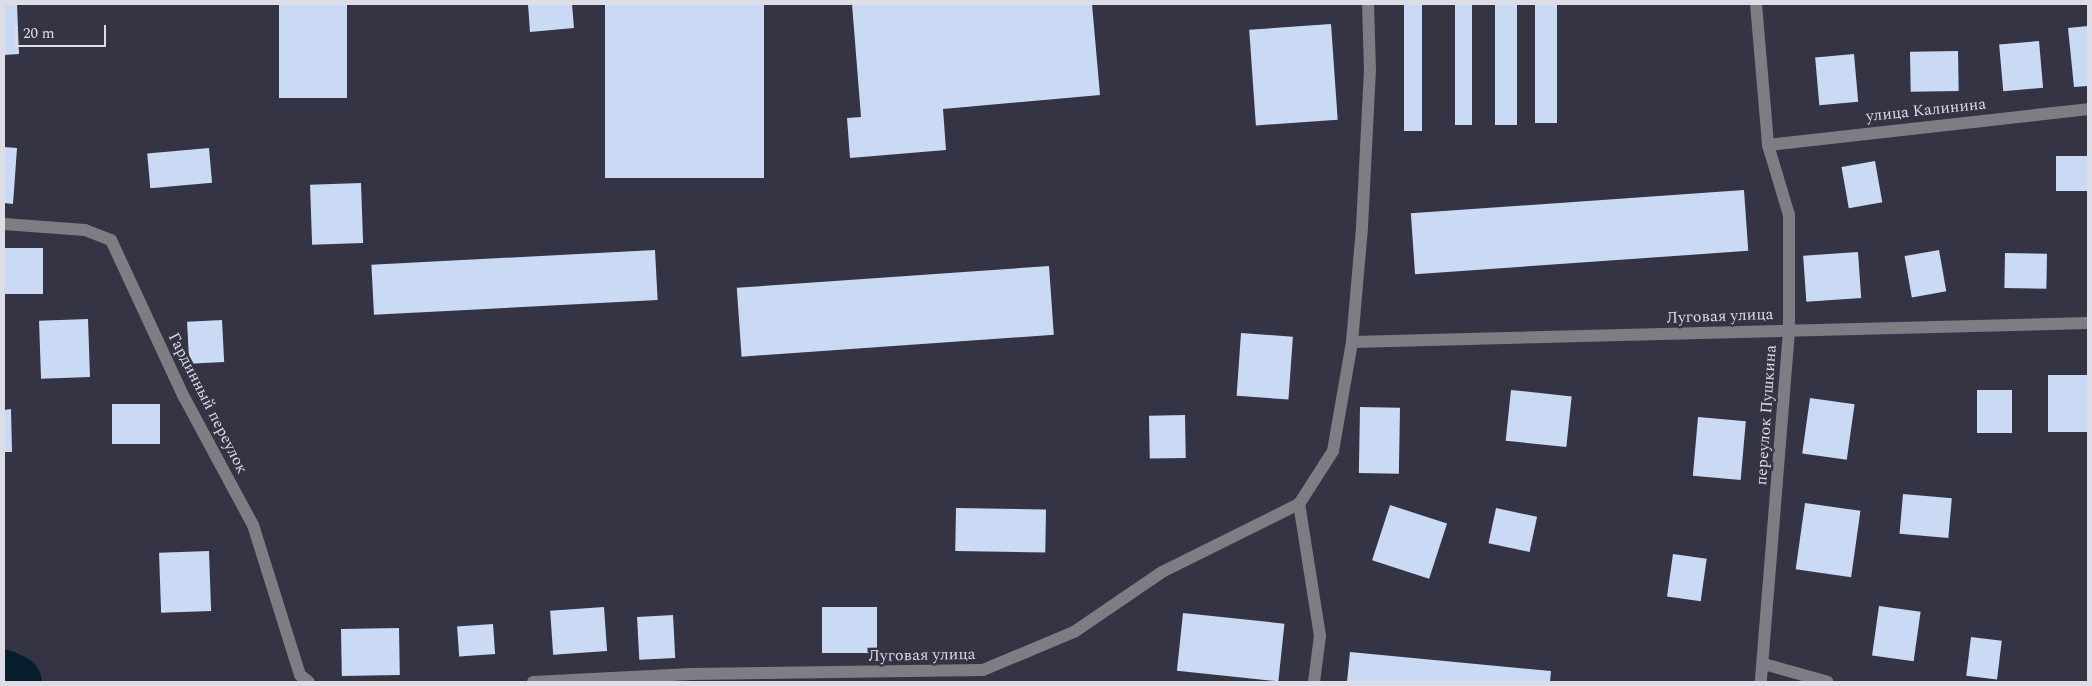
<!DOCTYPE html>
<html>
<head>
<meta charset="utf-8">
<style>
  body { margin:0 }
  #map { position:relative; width:2092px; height:686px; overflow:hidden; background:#343444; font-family:Spectral,serif }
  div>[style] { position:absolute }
  .river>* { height:55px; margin:-27.5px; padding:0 27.5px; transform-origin:27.5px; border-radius:27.5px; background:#061d2c }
  .building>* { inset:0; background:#cad9f4; transform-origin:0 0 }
  .minor>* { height:12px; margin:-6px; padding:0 6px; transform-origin:6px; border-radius:6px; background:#807c84 }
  span { translate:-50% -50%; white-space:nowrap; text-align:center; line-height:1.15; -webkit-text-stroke:5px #343444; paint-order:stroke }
  .street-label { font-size:16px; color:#dddde7 }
  .frame { position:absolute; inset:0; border:5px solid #dddde7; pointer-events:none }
  .scale { position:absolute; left:15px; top:25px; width:91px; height:22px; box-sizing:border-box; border:2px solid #dddde7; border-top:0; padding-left:6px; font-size:15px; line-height:18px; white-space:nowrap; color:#dddde7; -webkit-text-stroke:4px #343444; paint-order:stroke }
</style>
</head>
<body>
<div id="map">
  <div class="river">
    <div style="left:4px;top:677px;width:11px;rotate:27deg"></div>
  </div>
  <div class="building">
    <div style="clip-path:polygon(4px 4px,17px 4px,19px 54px,4px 55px)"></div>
    <div style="left:279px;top:4px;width:68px;height:94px"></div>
    <div style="clip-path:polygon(528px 4px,572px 4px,574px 28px,530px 32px)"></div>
    <div style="left:605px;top:4px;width:159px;height:174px"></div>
    <div style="clip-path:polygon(852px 4px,1092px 4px,1100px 95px,943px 109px,946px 150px,850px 158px,847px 118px,861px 117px)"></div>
    <div style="left:1404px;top:4px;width:18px;height:127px"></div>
    <div style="left:1455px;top:4px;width:17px;height:121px"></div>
    <div style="left:1495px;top:4px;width:22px;height:121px"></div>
    <div style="left:1535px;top:4px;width:22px;height:119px"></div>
    <div style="left:1331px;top:24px;width:96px;height:82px;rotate:86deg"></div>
    <div style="clip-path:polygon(2088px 26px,2088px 86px,2074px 87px,2068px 28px)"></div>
    <div style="left:2039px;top:41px;width:47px;height:40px;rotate:85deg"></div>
    <div style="left:1958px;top:51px;width:40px;height:48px;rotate:89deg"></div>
    <div style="left:1854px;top:54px;width:48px;height:39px;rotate:85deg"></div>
    <div style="clip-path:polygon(4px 147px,17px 148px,13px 204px,4px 203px)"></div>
    <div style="left:209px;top:148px;width:35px;height:62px;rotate:85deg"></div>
    <div style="left:2088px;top:156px;width:35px;height:32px;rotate:90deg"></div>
    <div style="left:1875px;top:161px;width:42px;height:34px;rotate:80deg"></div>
    <div style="left:361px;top:183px;width:60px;height:51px;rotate:88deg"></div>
    <div style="left:1744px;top:190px;width:61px;height:334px;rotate:86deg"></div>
    <div style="left:4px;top:248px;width:39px;height:46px"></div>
    <div style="left:655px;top:250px;width:50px;height:284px;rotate:87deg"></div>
    <div style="left:1939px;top:250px;width:42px;height:35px;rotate:80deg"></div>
    <div style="left:1858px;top:252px;width:46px;height:55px;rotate:86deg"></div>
    <div style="left:2005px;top:253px;width:42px;height:35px;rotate:1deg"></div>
    <div style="left:1049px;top:266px;width:69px;height:313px;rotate:86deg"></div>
    <div style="left:88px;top:319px;width:58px;height:49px;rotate:88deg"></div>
    <div style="left:222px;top:320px;width:42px;height:35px;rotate:87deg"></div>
    <div style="left:1241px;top:333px;width:52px;height:63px;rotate:4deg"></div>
    <div style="left:2088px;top:375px;width:57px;height:40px;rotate:90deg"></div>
    <div style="left:1511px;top:390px;width:61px;height:51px;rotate:6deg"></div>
    <div style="left:1977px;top:390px;width:35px;height:43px"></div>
    <div style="left:1810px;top:398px;width:45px;height:56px;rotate:8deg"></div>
    <div style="left:112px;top:404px;width:48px;height:40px"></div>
    <div style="left:1360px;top:407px;width:40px;height:66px;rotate:1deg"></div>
    <div style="clip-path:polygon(11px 409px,12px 452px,4px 452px,4px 410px)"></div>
    <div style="left:1185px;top:415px;width:43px;height:36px;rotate:89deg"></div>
    <div style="left:1698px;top:417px;width:48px;height:59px;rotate:5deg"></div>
    <div style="left:1903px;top:494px;width:49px;height:40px;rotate:5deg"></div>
    <div style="left:1805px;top:503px;width:56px;height:67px;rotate:8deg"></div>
    <div style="left:1390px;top:505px;width:60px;height:58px;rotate:18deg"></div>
    <div style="left:956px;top:508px;width:90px;height:43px;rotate:1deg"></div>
    <div style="left:1496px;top:508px;width:42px;height:36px;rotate:12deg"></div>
    <div style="left:209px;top:551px;width:60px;height:50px;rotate:88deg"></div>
    <div style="left:1673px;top:554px;width:34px;height:43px;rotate:8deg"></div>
    <div style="left:1879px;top:606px;width:42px;height:50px;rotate:8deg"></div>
    <div style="left:604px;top:607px;width:44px;height:54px;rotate:86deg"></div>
    <div style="left:822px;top:607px;width:55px;height:46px"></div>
    <div style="left:1183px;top:613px;width:102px;height:58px;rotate:6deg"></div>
    <div style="left:673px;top:615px;width:43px;height:36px;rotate:87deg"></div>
    <div style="left:493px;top:624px;width:30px;height:36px;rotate:86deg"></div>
    <div style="left:399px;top:628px;width:47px;height:58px;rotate:89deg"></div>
    <div style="left:1971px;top:637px;width:31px;height:39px;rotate:7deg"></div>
    <div style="clip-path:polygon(1350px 652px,1551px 671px,1550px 682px,1347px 682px)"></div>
  </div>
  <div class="minor">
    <div style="left:1756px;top:4px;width:142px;rotate:85.1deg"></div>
    <div style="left:1768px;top:145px;width:73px;rotate:73.3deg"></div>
    <div style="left:1789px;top:215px;width:116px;rotate:90deg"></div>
    <div style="left:1789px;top:331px;width:352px;rotate:94.6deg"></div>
    <div style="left:1768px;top:145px;width:322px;rotate:-6.4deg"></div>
    <div style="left:4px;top:224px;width:81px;rotate:4.2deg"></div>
    <div style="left:85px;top:230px;width:28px;rotate:21deg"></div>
    <div style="left:111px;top:240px;width:173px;rotate:65.1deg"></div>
    <div style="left:184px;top:397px;width:145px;rotate:61.7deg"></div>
    <div style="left:253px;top:525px;width:157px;rotate:72.6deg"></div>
    <div style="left:300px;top:675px;width:11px;rotate:38deg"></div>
    <div style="left:1352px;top:342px;width:736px;rotate:-1.48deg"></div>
    <div style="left:1764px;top:664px;width:66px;rotate:15.7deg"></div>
    <div style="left:533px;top:682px;width:158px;rotate:-2.9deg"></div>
    <div style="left:691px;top:674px;width:292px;rotate:-0.8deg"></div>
    <div style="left:983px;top:670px;width:99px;rotate:-22.7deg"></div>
    <div style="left:1074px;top:632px;width:107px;rotate:-34.3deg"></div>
    <div style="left:1162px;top:572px;width:153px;rotate:-26.4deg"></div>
    <div style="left:1314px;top:682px;width:46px;rotate:-82.6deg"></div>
    <div style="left:1320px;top:636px;width:134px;rotate:-99deg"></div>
    <div style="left:1299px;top:504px;width:63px;rotate:-57.3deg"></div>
    <div style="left:1333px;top:451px;width:111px;rotate:-80.1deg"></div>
    <div style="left:1352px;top:342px;width:115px;rotate:-85deg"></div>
    <div style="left:1362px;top:227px;width:156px;rotate:-87.1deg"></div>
    <div style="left:1370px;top:71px;width:67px;rotate:-91.7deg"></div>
  </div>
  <div class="street-label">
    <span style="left:1926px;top:110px;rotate:-6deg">улица Калинина</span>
    <span style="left:1720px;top:316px;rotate:-2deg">Луговая улица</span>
    <span style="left:208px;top:403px;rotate:63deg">Гардинный переулок</span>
    <span style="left:1766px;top:415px;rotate:-86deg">переулок Пушкина</span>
    <span style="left:922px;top:655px;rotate:-1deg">Луговая улица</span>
  </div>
  <div class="frame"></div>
  <div class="scale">20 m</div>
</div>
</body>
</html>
